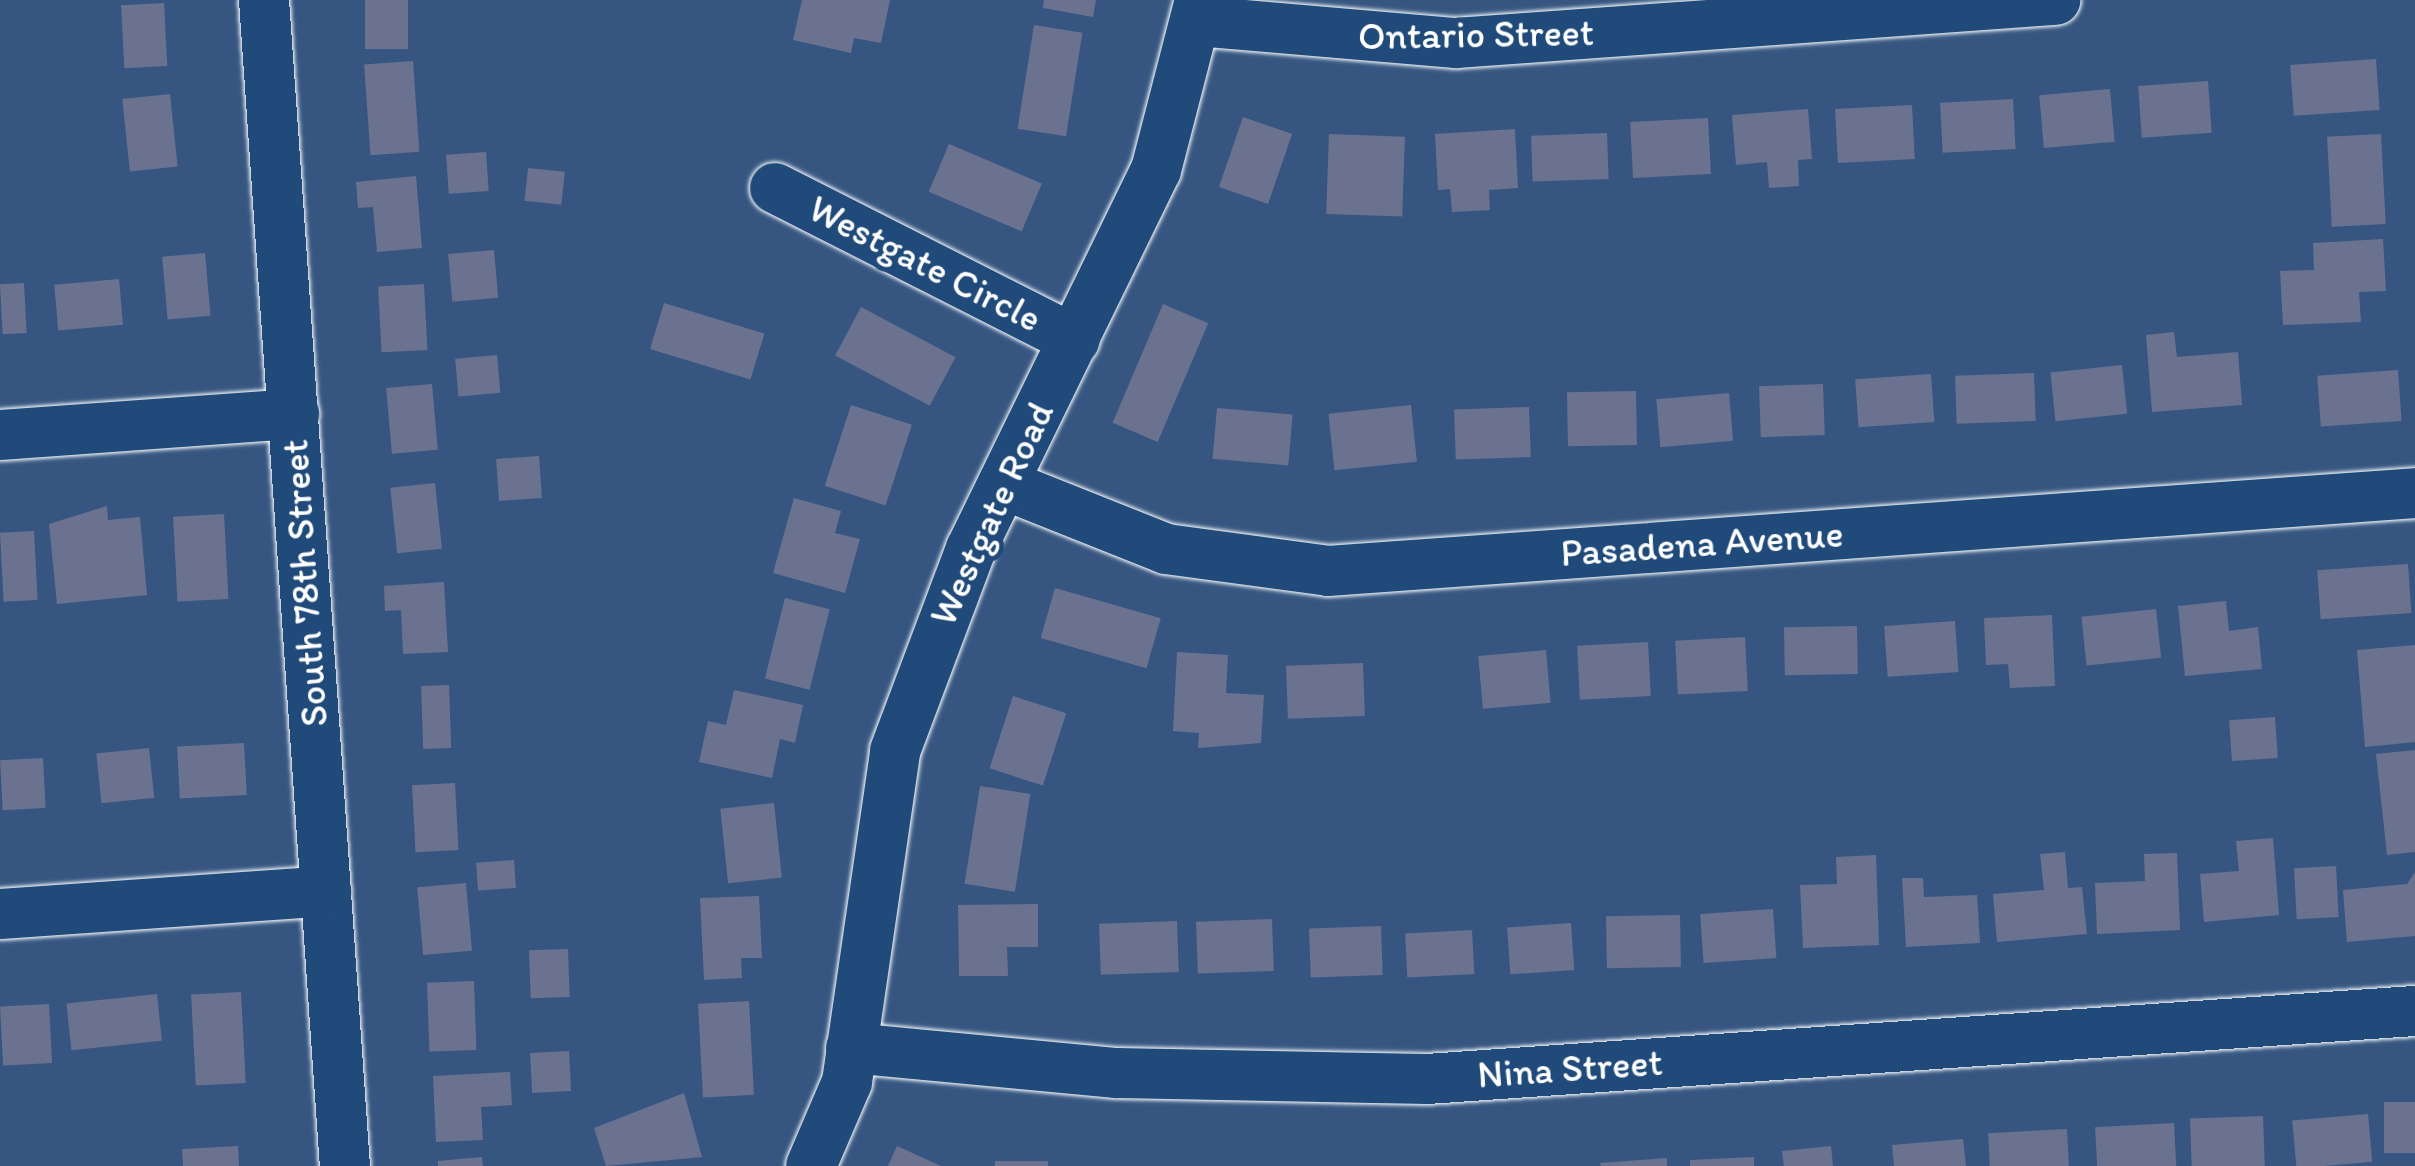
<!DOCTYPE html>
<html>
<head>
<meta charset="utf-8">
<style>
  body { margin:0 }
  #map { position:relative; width:2415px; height:1166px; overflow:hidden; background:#365681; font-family:Itim,sans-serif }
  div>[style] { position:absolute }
  .building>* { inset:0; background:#6b7290; transform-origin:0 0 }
  .roads { filter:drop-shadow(0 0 2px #fff) drop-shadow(0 0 2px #fff) }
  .minor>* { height:50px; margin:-25px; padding:0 25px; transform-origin:25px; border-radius:25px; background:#1f4a7a }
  span { translate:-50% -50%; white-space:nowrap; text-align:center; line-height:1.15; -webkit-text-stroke:10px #1f4a7a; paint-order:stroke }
  .street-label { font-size:38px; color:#fff }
</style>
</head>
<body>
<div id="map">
  <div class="building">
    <div style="left:365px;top:0;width:43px;height:49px"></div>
    <div style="clip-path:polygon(802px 0,890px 0,881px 43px,854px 38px,851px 53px,793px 40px)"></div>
    <div style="clip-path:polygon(1044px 0,1096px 0,1093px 17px,1043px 8px)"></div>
    <div style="left:164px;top:3px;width:63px;height:43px;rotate:87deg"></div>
    <div style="left:1034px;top:25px;width:49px;height:105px;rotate:9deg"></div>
    <div style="left:2376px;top:59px;width:51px;height:86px;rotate:86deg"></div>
    <div style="left:413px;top:61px;width:91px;height:49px;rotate:86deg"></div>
    <div style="left:2208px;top:81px;width:52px;height:70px;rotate:86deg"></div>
    <div style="left:2110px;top:89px;width:53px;height:71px;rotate:85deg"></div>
    <div style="left:170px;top:94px;width:73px;height:48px;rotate:84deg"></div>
    <div style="left:2013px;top:99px;width:50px;height:73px;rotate:87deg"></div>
    <div style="left:1912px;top:105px;width:54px;height:77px;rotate:87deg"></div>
    <div style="clip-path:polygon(1808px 109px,1812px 159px,1798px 160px,1799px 186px,1769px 188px,1767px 162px,1736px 165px,1732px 115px)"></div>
    <div style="left:1243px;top:117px;width:52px;height:74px;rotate:19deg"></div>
    <div style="left:1708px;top:118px;width:56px;height:78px;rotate:87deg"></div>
    <div style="clip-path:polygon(1515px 129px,1518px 188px,1489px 190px,1490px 210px,1452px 212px,1450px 189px,1438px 190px,1435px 134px)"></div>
    <div style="left:1607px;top:133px;width:46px;height:76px;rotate:88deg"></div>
    <div style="left:1329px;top:134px;width:76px;height:80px;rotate:2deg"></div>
    <div style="left:2381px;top:134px;width:90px;height:54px;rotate:87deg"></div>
    <div style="left:949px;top:144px;width:101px;height:52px;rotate:23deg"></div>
    <div style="left:486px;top:152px;width:39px;height:40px;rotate:86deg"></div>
    <div style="left:528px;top:168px;width:37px;height:33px;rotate:6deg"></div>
    <div style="clip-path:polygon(416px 176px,422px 248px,377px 252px,373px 207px,358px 208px,356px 182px)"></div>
    <div style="clip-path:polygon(2383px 239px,2386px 291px,2359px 292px,2361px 322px,2283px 325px,2280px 271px,2314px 270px,2313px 243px)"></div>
    <div style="left:494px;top:250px;width:48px;height:46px;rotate:85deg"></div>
    <div style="left:205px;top:253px;width:63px;height:43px;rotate:85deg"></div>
    <div style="left:119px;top:279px;width:46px;height:65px;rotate:85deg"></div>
    <div style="left:24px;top:283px;width:50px;height:24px;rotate:87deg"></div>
    <div style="left:424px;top:284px;width:66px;height:46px;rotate:87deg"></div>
    <div style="left:664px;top:303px;width:105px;height:48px;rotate:17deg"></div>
    <div style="left:1163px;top:304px;width:49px;height:129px;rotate:23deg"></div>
    <div style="left:861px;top:307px;width:107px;height:55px;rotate:28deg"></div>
    <div style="clip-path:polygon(2174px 332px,2177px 357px,2238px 352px,2242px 405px,2152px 412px,2146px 335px)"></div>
    <div style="left:497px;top:355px;width:38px;height:42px;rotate:85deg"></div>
    <div style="left:2122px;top:365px;width:49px;height:72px;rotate:84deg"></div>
    <div style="left:2398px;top:370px;width:51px;height:81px;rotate:86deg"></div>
    <div style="left:2034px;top:373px;width:48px;height:79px;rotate:88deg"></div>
    <div style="left:1931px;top:374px;width:48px;height:76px;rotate:86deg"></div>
    <div style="left:432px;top:384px;width:66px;height:46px;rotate:85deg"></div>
    <div style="left:1823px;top:384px;width:51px;height:64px;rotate:88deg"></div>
    <div style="left:1636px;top:391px;width:54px;height:69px;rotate:89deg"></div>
    <div style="left:1729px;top:393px;width:48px;height:73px;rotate:85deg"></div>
    <div style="left:851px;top:405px;width:64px;height:85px;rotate:18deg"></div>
    <div style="left:1411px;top:405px;width:57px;height:83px;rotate:84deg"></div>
    <div style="left:1529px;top:407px;width:50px;height:75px;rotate:88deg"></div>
    <div style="left:1217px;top:408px;width:76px;height:51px;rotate:5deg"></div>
    <div style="left:539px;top:456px;width:42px;height:43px;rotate:86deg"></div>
    <div style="left:435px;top:483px;width:66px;height:45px;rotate:84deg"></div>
    <div style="clip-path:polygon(794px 498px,841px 511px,835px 533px,860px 539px,845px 593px,773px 573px)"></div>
    <div style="clip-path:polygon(107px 506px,108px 520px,140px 517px,147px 595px,57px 604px,49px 524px)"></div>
    <div style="left:224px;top:514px;width:85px;height:51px;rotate:87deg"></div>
    <div style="left:34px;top:531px;width:69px;height:34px;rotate:87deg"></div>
    <div style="left:2408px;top:564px;width:49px;height:91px;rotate:86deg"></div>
    <div style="clip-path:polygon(444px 582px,448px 652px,403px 654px,401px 610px,385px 611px,384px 586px)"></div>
    <div style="left:1055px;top:588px;width:110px;height:52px;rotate:16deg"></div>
    <div style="left:785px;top:598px;width:46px;height:83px;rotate:14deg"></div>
    <div style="clip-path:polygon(2226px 601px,2229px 631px,2258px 627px,2262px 669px,2185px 676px,2178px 606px)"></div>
    <div style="left:2156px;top:609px;width:49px;height:75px;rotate:84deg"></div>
    <div style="clip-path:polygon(2052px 615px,2055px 686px,2010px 688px,2008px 664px,1986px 665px,1984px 618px)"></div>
    <div style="left:1955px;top:621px;width:51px;height:71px;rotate:86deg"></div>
    <div style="left:1857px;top:626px;width:48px;height:73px;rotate:89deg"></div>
    <div style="left:1745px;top:637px;width:54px;height:70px;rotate:87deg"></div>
    <div style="left:1648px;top:642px;width:54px;height:71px;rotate:87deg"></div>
    <div style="clip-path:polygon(2415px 645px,2415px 742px,2365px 747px,2357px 650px)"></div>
    <div style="left:1546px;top:650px;width:53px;height:68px;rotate:85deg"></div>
    <div style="clip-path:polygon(1177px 652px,1228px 655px,1226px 693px,1264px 695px,1261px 743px,1198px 748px,1199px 733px,1173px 731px)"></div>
    <div style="left:1363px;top:663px;width:53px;height:77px;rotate:88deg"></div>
    <div style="left:449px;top:685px;width:63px;height:28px;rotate:88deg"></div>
    <div style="clip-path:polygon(734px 690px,803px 705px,795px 743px,780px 739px,772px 778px,699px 762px,708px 721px,726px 725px)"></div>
    <div style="left:1013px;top:696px;width:56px;height:76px;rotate:18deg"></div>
    <div style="left:2275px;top:717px;width:41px;height:46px;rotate:86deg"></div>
    <div style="left:244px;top:743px;width:52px;height:67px;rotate:87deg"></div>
    <div style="left:149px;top:748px;width:50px;height:53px;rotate:84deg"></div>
    <div style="clip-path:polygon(2415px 750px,2415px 852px,2387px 855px,2376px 754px)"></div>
    <div style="left:43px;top:758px;width:50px;height:43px;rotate:87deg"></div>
    <div style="left:455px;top:783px;width:67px;height:43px;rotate:87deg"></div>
    <div style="left:980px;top:786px;width:51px;height:99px;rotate:9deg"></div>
    <div style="left:774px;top:803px;width:75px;height:54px;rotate:84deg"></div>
    <div style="clip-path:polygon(2273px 838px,2279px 915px,2204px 922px,2200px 874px,2239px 871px,2236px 841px)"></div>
    <div style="clip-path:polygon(2065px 852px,2068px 888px,2082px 887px,2087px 934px,1997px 942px,1993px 894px,2044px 890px,2040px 854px)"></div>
    <div style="clip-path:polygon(2177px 853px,2180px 930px,2097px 934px,2095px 883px,2145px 881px,2144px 854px)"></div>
    <div style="clip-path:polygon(1876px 855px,1879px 945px,1803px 948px,1800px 885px,1837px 884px,1836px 857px)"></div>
    <div style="left:514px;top:860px;width:28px;height:38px;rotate:86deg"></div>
    <div style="left:2336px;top:866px;width:51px;height:42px;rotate:87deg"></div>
    <div style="clip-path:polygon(2415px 872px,2415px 936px,2347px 942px,2343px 890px,2407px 884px)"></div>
    <div style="clip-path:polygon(1902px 878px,1923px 878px,1924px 897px,1977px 895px,1980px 943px,1906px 947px)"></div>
    <div style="left:466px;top:883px;width:68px;height:49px;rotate:85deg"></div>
    <div style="clip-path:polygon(759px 896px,762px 958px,741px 958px,742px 978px,704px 980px,700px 898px)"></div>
    <div style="clip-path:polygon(1038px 904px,1038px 947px,1007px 947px,1008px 976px,959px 976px,958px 905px)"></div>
    <div style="left:1773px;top:909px;width:49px;height:73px;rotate:86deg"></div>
    <div style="left:1680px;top:915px;width:52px;height:74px;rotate:89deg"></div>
    <div style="left:1272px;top:919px;width:52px;height:76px;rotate:88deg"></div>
    <div style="left:1177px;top:921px;width:51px;height:78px;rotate:88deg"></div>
    <div style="left:1571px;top:923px;width:47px;height:64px;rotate:86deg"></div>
    <div style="left:1381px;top:926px;width:49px;height:72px;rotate:88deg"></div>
    <div style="left:1472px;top:930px;width:44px;height:67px;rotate:87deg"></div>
    <div style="left:568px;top:949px;width:48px;height:39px;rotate:88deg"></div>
    <div style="left:474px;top:981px;width:69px;height:47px;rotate:88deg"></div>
    <div style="left:241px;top:992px;width:91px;height:50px;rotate:87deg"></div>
    <div style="left:157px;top:994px;width:47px;height:91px;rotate:84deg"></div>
    <div style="left:749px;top:1001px;width:94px;height:51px;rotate:87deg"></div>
    <div style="left:49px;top:1004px;width:59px;height:49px;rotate:87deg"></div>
    <div style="left:569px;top:1051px;width:40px;height:39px;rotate:87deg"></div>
    <div style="clip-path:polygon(510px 1072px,512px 1105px,481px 1107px,483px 1140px,436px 1142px,433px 1076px)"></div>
    <div style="clip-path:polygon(684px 1093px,702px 1157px,606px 1166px,594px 1128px)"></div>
    <div style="left:2415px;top:1102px;width:51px;height:31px;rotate:90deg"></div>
    <div style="left:2368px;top:1114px;width:48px;height:76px;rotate:85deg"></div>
    <div style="left:2263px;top:1116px;width:50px;height:73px;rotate:88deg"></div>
    <div style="left:2174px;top:1123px;width:43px;height:79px;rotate:87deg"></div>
    <div style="left:2067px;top:1129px;width:37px;height:79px;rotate:87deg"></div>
    <div style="clip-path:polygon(1963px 1139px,1966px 1166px,1894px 1166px,1892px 1145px)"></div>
    <div style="left:238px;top:1146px;width:20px;height:56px;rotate:87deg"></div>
    <div style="clip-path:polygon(897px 1146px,941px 1166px,888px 1166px)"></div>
    <div style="clip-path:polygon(1831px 1146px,1833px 1166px,1784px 1166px,1782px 1151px)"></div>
    <div style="clip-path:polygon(482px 1157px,483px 1166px,438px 1166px,438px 1161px)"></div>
    <div style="clip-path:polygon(1754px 1157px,1754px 1166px,1690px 1166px,1690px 1160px)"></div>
    <div style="clip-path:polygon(1667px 1158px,1667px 1166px,1601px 1166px,1600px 1163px)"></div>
    <div style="left:995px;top:1161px;width:53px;height:5px"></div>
  </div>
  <div class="roads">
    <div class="minor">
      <div style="left:264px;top:0;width:1169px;rotate:86.03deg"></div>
      <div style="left:1197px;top:21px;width:260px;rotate:4.9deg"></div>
      <div style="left:1456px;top:43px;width:601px;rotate:-4.11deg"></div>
      <div style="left:775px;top:188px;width:336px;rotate:26.9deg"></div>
      <div style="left:0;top:435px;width:295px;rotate:-4.1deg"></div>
      <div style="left:1003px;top:484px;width:175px;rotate:21.7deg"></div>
      <div style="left:1166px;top:549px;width:163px;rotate:7.7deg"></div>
      <div style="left:1328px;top:571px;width:1090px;rotate:-4.1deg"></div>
      <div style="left:0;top:914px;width:327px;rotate:-4deg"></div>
      <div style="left:851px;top:1048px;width:267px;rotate:5.4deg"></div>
      <div style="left:1117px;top:1073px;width:310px;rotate:1.1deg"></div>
      <div style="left:1427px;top:1079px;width:990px;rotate:-3.94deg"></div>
      <div style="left:811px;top:1166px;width:91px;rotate:-66.8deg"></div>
      <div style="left:847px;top:1082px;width:334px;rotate:-81.7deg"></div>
      <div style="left:895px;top:751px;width:216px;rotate:-69.4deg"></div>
      <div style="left:971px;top:549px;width:422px;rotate:-64deg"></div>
      <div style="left:1156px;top:170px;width:176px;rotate:-75.5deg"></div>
    </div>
  </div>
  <div class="street-label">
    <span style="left:1476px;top:35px;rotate:-1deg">Ontario Street</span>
    <span style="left:925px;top:264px;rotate:27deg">Westgate Circle</span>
    <span style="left:992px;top:514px;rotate:-65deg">Westgate Road</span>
    <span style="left:1702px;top:544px;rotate:-4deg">Pasadena Avenue</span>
    <span style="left:305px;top:583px;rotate:-94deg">South 78th Street</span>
    <span style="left:1570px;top:1069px;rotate:-4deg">Nina Street</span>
  </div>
</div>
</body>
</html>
